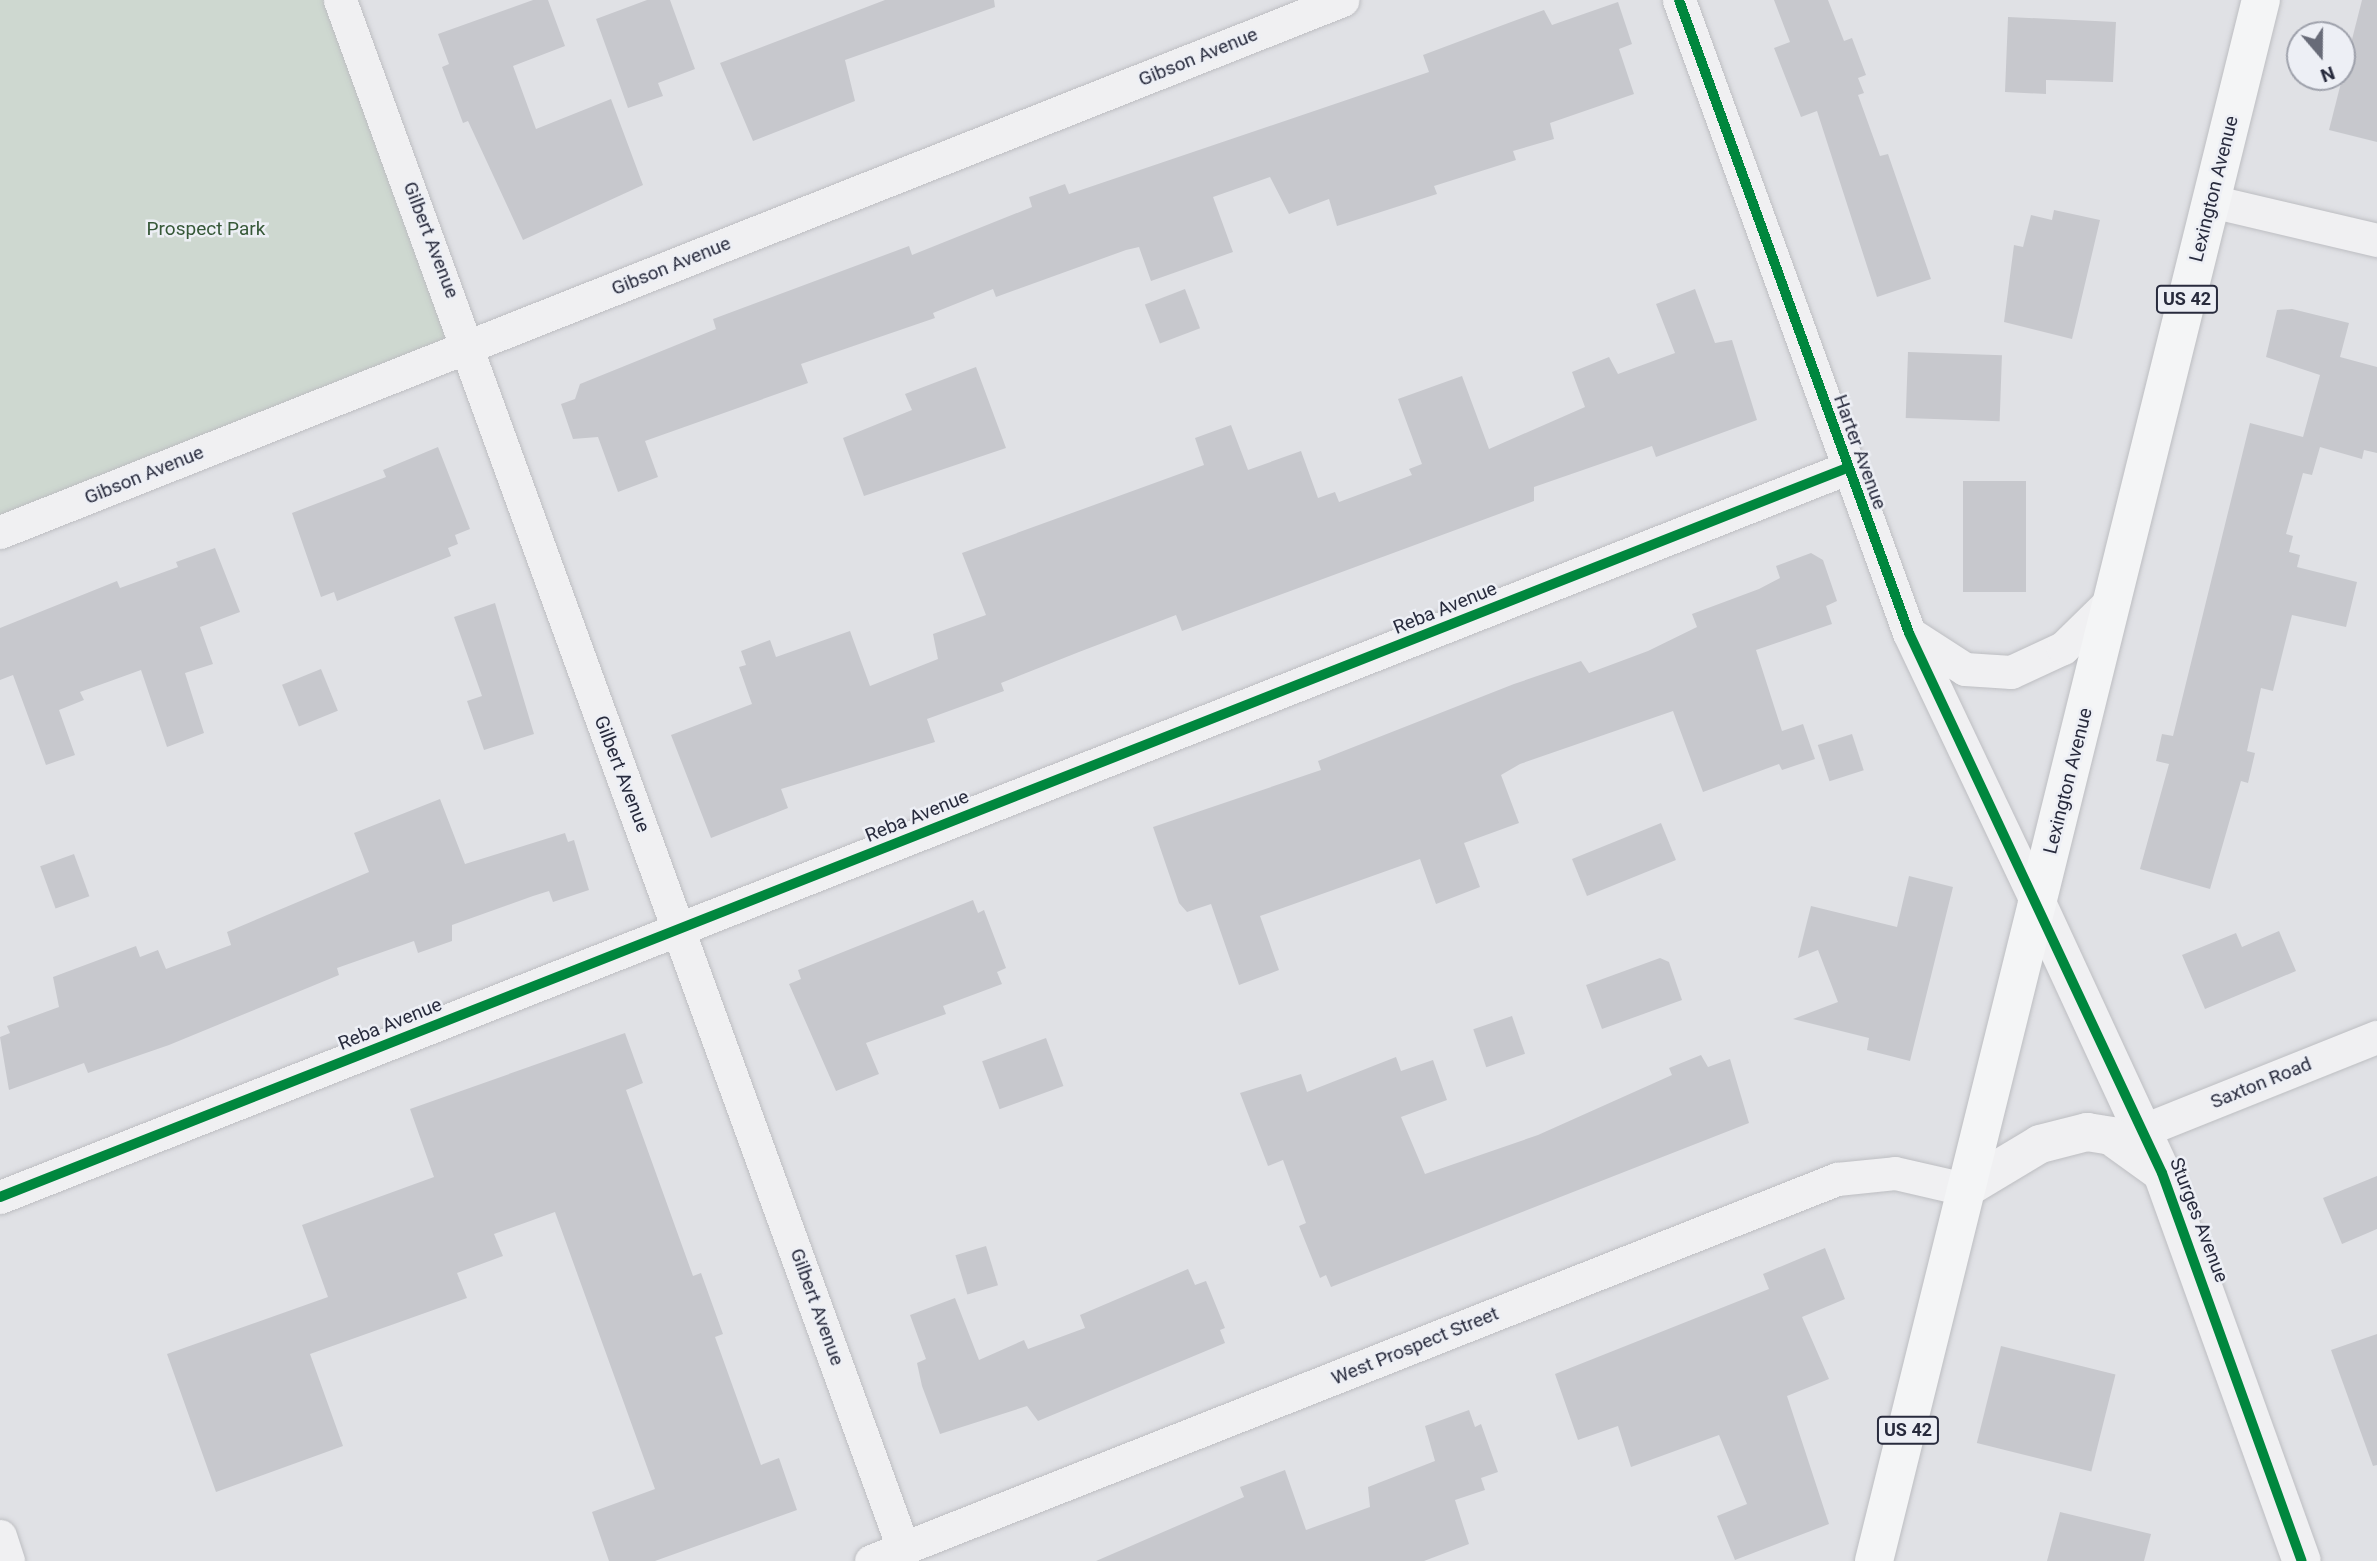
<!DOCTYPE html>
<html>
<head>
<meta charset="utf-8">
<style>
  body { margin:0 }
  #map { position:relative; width:2377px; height:1561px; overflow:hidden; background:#e0e1e5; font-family:Roboto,sans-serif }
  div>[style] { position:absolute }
  .green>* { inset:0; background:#ced8d0 }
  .building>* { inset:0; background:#c7c8cd; transform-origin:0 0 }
  .roads { filter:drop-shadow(0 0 2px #bdbec2) drop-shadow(0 0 2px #bdbec2) }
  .minor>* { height:33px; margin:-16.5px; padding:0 16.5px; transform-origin:16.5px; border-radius:16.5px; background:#f0f0f2 }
  .tertiary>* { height:38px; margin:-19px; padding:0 19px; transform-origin:19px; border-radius:19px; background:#f0f0f2 }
  .primary>* { height:38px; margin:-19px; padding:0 19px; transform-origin:19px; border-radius:19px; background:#f4f5f6 }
  .cycleway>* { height:10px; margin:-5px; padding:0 5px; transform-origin:5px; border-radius:5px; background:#00873e }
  span { translate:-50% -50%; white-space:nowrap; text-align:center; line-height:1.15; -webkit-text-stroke:5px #edeff5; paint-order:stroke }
  .shield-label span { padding:2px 5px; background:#edeff5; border:2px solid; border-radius:5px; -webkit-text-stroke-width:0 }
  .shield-label { font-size:18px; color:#282b3d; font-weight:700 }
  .street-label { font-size:19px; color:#282b3d }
  .park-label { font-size:19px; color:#365837 }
  .north { position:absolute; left:2286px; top:21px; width:70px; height:70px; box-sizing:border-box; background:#edeff5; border:2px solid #9ea1ab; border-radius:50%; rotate:160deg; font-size:19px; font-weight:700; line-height:28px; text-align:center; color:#282b3d }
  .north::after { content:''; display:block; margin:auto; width:24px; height:32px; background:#686b78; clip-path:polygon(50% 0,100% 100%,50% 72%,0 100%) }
</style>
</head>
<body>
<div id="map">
  <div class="green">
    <div style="clip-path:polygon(0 0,340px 0,471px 346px,0 532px)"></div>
  </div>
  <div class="building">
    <div style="clip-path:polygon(533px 0,548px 0,565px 46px,513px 66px,536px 129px,611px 99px,643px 185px,523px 240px,468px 121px,463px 123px,442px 67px,449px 64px,438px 34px)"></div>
    <div style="clip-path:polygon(647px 0,670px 0,695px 69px,658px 83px,663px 96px,628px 108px,596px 19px)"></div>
    <div style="clip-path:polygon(885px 0,994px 0,995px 7px,845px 60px,855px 101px,753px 141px,720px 63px)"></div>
    <div style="clip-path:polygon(1774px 0,1828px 0,1844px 41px,1852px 38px,1866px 75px,1858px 78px,1864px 93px,1858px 95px,1880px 156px,1888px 154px,1931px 279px,1877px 297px,1817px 111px,1801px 117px,1774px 48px,1790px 42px)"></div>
    <div style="clip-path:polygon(2362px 0,2377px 0,2377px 142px,2329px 130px)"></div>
    <div style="clip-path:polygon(1618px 2px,1632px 44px,1619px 49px,1634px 94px,1550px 123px,1554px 139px,1513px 151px,1516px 160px,1434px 186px,1437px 194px,1337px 226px,1329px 199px,1289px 214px,1270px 177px,1213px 197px,1233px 252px,1151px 281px,1139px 247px,1126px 250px,996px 297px,993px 289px,933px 313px,935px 318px,801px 364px,808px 383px,645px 441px,658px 477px,618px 492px,598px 437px,573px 439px,561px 404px,575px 399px,580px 384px,716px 329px,713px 319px,909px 246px,912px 255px,1032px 207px,1029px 197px,1065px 184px,1069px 194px,1429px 72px,1423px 55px,1503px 25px,1544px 10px,1552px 25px)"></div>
    <div style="clip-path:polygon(2008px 17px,2116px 22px,2113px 82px,2046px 80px,2046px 94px,2005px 92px)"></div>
    <div style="clip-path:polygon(2054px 210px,2100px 220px,2072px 339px,2004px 322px,2014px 245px,2023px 247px,2031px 215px,2052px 220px)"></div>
    <div style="left:1185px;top:289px;width:42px;height:43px;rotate:69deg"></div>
    <div style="clip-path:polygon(1695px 289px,1715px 343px,1732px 340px,1757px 420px,1656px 457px,1652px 446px,1534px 487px,1534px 501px,1182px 631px,1176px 615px,1079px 652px,1001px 683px,1004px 691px,927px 719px,935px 742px,781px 789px,788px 808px,711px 838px,671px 735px,752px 704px,739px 667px,746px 665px,741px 651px,770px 640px,776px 657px,850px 631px,870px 686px,938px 659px,933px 634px,986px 615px,962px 553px,1204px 465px,1195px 438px,1231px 425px,1248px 470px,1301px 451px,1318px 498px,1335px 492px,1339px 502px,1412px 475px,1409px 469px,1422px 464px,1398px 399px,1462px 376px,1489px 449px,1585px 407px,1572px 372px,1609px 357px,1618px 374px,1675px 353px,1656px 304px)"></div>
    <div style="clip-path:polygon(2292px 309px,2349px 323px,2340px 357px,2377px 367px,2377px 453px,2364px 450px,2362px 459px,2320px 447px,2312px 475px,2303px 473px,2286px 534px,2293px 536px,2289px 552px,2300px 555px,2297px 567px,2357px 582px,2346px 627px,2292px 615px,2273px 691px,2261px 688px,2247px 751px,2255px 753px,2248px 783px,2241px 781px,2210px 889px,2140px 869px,2169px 764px,2156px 761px,2162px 734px,2173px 736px,2250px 423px,2303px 437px,2320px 375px,2266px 357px,2277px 310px)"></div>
    <div style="left:1908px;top:352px;width:94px;height:66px;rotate:2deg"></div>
    <div style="clip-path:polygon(976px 367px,1006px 448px,864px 496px,843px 438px,912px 410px,905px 394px)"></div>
    <div style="clip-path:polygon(438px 447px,470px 529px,455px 535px,458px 544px,448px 548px,451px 556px,337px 601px,334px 592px,321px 597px,292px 513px,386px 477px,383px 470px)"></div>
    <div style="left:1963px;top:481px;width:63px;height:111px"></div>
    <div style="clip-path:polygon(215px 548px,240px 612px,200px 627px,213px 664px,185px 673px,204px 733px,167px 747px,141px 670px,80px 692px,84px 700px,59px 710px,75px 755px,46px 765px,13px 675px,0 680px,0 628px,117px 581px,120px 588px,178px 567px,176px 562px)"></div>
    <div style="clip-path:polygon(1811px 553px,1823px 560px,1837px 601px,1826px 606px,1832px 624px,1756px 650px,1782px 731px,1803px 724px,1815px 759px,1782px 770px,1779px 764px,1703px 792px,1673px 711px,1520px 764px,1501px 775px,1519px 823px,1464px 843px,1480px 887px,1436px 904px,1420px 859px,1260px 916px,1279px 970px,1239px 985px,1211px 904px,1187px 912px,1179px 903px,1153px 827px,1321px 770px,1318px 761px,1514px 684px,1581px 661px,1589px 673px,1648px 651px,1697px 627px,1692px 614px,1759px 589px,1780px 578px,1776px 566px)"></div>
    <div style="clip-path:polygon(495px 603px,534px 734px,484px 750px,467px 701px,482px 696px,454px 617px)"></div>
    <div style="left:321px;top:669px;width:45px;height:42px;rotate:68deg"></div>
    <div style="left:1852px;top:734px;width:38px;height:36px;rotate:72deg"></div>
    <div style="clip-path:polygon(440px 799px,465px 864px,565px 833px,568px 842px,574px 840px,589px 890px,553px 902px,549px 891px,533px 896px,452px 925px,452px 941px,418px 953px,414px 941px,337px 968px,339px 975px,169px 1045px,88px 1073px,84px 1063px,9px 1090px,0 1037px,10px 1033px,7px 1026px,59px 1007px,53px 977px,136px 946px,140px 957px,158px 950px,166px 969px,231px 945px,227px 932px,369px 872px,354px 833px)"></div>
    <div style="left:1661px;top:823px;width:40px;height:96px;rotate:68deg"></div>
    <div style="left:74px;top:854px;width:45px;height:36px;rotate:70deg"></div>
    <div style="clip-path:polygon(1909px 876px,1953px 887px,1910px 1061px,1867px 1050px,1869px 1038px,1793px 1019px,1838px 1002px,1818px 950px,1798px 958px,1811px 906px,1897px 927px)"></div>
    <div style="clip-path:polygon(973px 900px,978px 913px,984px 910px,1006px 968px,997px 972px,1002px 984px,943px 1006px,946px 1014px,866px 1043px,879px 1074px,836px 1091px,789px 984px,801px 979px,798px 970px)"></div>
    <div style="clip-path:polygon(2279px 931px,2296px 971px,2205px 1009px,2182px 955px,2236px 933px,2242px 947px)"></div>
    <div style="clip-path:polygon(1660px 958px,1669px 962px,1682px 1000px,1602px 1029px,1586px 985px)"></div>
    <div style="left:1512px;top:1016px;width:40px;height:41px;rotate:71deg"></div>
    <div style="clip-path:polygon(625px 1033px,643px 1083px,626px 1090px,693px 1276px,701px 1273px,723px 1334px,715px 1337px,761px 1465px,779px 1458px,797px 1510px,655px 1561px,609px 1561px,592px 1512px,655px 1489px,555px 1212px,494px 1234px,503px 1256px,457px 1273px,467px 1298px,310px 1354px,343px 1446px,216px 1492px,167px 1354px,328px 1297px,302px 1225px,434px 1177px,410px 1109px)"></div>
    <div style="left:1046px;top:1038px;width:51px;height:68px;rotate:70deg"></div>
    <div style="clip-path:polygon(1701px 1055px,1708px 1067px,1730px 1059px,1749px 1123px,1331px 1287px,1326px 1275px,1320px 1278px,1299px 1226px,1306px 1223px,1283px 1160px,1268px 1166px,1240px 1093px,1301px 1074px,1307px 1092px,1396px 1057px,1401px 1071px,1433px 1060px,1447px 1100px,1401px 1117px,1425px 1174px,1538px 1135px,1672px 1075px,1669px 1068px)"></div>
    <div style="clip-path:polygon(2377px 1176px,2377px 1229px,2342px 1244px,2323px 1198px)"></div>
    <div style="left:986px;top:1246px;width:41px;height:32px;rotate:73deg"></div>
    <div style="clip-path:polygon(1825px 1248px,1845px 1299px,1802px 1317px,1829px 1379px,1787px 1396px,1829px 1524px,1735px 1560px,1717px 1516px,1747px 1504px,1719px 1435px,1631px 1467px,1618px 1426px,1578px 1440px,1555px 1374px,1769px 1289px,1763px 1274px)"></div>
    <div style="clip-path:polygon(1188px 1269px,1195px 1285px,1206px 1281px,1225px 1328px,1220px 1330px,1225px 1343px,1038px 1421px,1027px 1406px,940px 1434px,922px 1386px,917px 1363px,926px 1359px,910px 1315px,955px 1298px,979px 1360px,1024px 1340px,1028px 1349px,1085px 1328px,1080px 1315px)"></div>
    <div style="clip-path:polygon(2377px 1334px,2377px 1465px,2373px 1466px,2331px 1350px)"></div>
    <div style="left:2001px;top:1346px;width:118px;height:100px;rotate:14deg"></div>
    <div style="clip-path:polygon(1469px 1410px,1475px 1427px,1481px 1424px,1498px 1472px,1481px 1478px,1485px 1490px,1455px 1500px,1469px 1544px,1424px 1561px,1096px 1561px,1244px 1497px,1240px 1487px,1285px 1470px,1306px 1530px,1370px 1507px,1368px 1487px,1435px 1461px,1425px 1426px)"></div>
    <div style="clip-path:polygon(2060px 1512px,2151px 1534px,2144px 1561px,2047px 1561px)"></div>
  </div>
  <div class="roads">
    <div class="minor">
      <div style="left:340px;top:0;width:1647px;rotate:70.01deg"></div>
      <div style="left:1679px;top:0;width:673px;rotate:70.03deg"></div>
      <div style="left:1909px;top:633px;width:299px;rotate:64.6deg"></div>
      <div style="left:2211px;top:201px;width:171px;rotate:13.2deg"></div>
      <div style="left:0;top:532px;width:1444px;rotate:-21.62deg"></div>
      <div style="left:1912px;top:635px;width:63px;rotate:32.7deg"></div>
      <div style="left:1965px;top:669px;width:46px;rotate:3.7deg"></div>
      <div style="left:2011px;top:672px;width:57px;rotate:-24.8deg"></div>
      <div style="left:2063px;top:648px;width:71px;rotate:-44.4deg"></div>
      <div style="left:2144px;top:1130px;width:251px;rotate:-21.8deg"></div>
      <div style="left:0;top:1197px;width:1986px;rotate:-21.54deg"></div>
      <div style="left:0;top:1536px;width:26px;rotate:72deg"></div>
      <div style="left:871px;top:1561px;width:1039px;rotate:-21.58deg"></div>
      <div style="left:1837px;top:1179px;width:58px;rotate:-5.9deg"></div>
      <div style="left:1895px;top:1173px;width:72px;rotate:12.9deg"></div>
    </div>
    <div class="tertiary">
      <div style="left:2037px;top:903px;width:298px;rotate:65.2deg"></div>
      <div style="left:2162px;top:1173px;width:412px;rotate:70.2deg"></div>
      <div style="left:1965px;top:1189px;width:87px;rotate:-31deg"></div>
      <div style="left:2040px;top:1144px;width:49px;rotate:-14.3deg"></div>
      <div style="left:2087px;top:1132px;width:24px;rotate:9deg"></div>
      <div style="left:2111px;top:1136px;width:62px;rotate:35.8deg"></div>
    </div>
    <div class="primary">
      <div style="left:1874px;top:1561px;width:1608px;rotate:-76.08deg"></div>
    </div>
  </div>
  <div class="cycleway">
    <div style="left:1679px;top:0;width:673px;rotate:70.03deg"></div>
    <div style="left:1909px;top:633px;width:596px;rotate:64.9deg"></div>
    <div style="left:2162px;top:1173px;width:412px;rotate:70.2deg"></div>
    <div style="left:0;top:1197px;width:1986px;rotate:-21.54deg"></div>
  </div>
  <div class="shield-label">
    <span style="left:2187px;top:299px">US 42</span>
    <span style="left:1908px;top:1430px">US 42</span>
  </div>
  <div class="street-label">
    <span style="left:1198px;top:57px;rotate:-22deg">Gibson Avenue</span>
    <span style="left:2214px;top:189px;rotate:-76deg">Lexington Avenue</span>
    <span style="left:431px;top:240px;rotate:69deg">Gilbert Avenue</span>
    <span style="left:671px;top:266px;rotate:-22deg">Gibson Avenue</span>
    <span style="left:1860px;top:452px;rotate:70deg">Harter Avenue</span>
    <span style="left:144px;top:475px;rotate:-22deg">Gibson Avenue</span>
    <span style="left:1445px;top:608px;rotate:-22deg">Reba Avenue</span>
    <span style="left:622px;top:774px;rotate:69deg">Gilbert Avenue</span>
    <span style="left:2068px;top:781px;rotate:-76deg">Lexington Avenue</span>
    <span style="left:917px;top:816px;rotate:-22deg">Reba Avenue</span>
    <span style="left:390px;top:1024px;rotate:-22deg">Reba Avenue</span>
    <span style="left:2261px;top:1083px;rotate:-22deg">Saxton Road</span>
    <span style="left:2199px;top:1220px;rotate:69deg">Sturges Avenue</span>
    <span style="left:817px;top:1307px;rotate:70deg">Gilbert Avenue</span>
    <span style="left:1415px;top:1346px;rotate:-22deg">West Prospect Street</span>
  </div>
  <div class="park-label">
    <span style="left:206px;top:229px">Prospect Park</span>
  </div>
  <div class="north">N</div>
</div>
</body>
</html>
